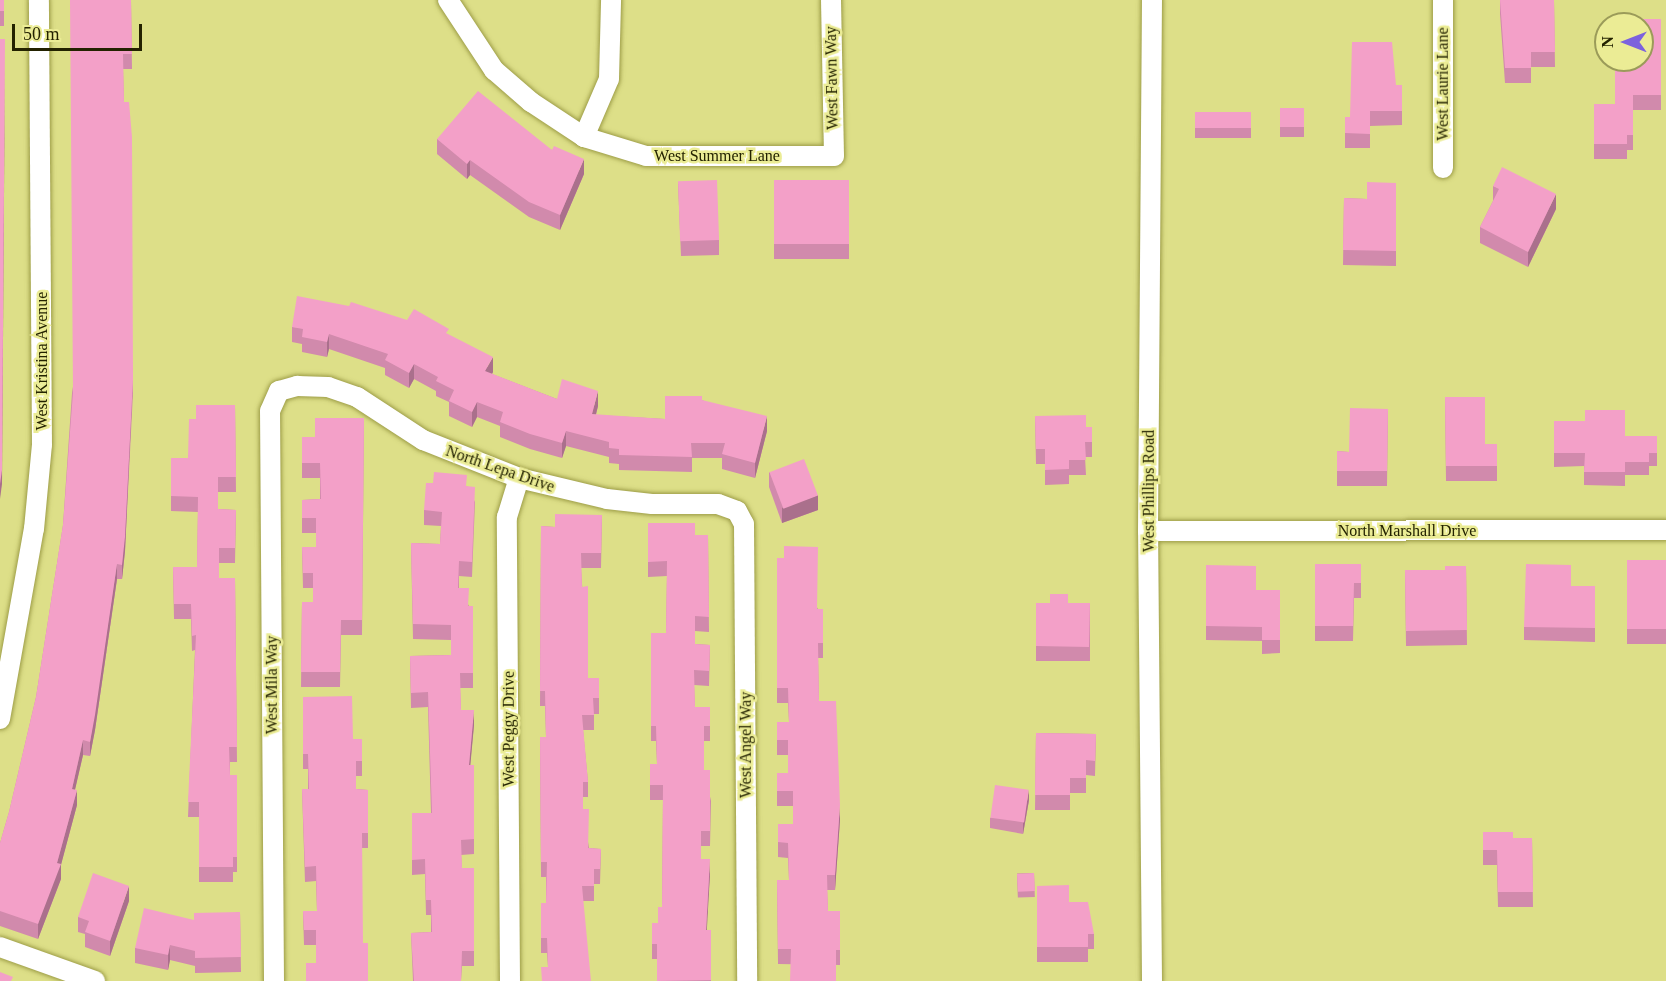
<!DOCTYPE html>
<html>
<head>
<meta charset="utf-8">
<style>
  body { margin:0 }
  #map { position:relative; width:1666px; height:981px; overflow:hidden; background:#dddf88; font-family:"Times New Roman",serif }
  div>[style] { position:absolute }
  .roads { filter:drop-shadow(0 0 2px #9d9d47) drop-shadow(0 0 2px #9d9d47) }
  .street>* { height:20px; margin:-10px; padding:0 10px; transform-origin:10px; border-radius:10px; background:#fff }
  .wall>* { inset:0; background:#d18aac; transform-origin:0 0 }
  .shaded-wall>* { inset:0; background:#aa708c }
  .building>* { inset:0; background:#f3a0c8; transform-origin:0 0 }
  span { translate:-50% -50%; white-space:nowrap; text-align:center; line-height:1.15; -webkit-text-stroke:5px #ebec95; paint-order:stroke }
  .street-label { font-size:16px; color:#232200 }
  .north { position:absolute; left:1594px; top:12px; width:60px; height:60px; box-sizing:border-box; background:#ebec95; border:2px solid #9b9b59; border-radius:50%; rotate:270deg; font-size:16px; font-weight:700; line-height:24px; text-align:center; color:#232200 }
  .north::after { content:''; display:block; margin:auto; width:21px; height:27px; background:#7c62dd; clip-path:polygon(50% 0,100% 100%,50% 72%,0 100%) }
  .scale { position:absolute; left:12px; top:24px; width:130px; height:27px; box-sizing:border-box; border:3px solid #232200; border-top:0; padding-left:8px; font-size:18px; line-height:21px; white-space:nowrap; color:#232200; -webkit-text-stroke:4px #ebec95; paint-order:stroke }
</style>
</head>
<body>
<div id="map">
  <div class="roads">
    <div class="street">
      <div style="left:448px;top:0;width:84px;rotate:56.7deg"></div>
      <div style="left:494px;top:70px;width:49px;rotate:40.9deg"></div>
      <div style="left:531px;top:102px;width:64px;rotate:33.4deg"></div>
      <div style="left:584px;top:137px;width:65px;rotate:17deg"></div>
      <div style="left:646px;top:156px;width:188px"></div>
      <div style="left:834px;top:156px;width:156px;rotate:-91.1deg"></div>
      <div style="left:584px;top:137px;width:63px;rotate:-66.7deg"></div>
      <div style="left:609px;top:79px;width:79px;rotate:-88.5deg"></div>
      <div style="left:1443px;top:168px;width:168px;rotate:-90deg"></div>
      <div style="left:1148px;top:531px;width:518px;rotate:-0.11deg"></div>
      <div style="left:0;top:719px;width:193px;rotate:-79.9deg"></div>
      <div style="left:34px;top:529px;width:84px;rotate:-84.6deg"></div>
      <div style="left:42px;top:445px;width:445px;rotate:-90.4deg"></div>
      <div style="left:0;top:947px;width:101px;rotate:19.7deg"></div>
      <div style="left:274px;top:981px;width:570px;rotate:-90.4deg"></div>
      <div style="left:270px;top:411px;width:22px;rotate:-66deg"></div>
      <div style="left:279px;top:391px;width:19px;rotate:-16deg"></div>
      <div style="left:297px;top:386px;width:31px;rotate:2deg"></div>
      <div style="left:328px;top:387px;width:31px;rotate:19deg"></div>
      <div style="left:357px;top:397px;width:79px;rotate:33.1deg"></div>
      <div style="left:423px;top:440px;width:103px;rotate:21.6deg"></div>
      <div style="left:519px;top:478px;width:90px;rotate:13.4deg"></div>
      <div style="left:607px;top:499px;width:45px;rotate:6.3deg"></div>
      <div style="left:652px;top:504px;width:66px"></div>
      <div style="left:718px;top:504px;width:20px;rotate:20deg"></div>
      <div style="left:737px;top:511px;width:15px;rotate:62deg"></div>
      <div style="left:744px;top:524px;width:457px;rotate:89.6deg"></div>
      <div style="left:510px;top:981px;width:464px;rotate:-90.4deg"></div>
      <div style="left:507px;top:517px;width:41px;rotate:-72.9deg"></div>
      <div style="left:1152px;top:981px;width:450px;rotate:-90.5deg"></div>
      <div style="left:1148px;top:531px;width:531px;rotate:-89.57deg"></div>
    </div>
  </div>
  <div class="wall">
    <div style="left:0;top:0;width:4px;height:26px"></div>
    <div style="clip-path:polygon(131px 0,132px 69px,123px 69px,133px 393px,125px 551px,122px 579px,117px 579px,95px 730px,90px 756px,83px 755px,75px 789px,77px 805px,61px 864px,61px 879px,38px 939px,0 926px,0 843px,9px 812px,36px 697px,63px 525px,72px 393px)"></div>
    <div style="clip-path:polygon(1500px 0,1554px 0,1555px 67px,1531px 67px,1531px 83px,1505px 83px,1500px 14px)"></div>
    <div style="clip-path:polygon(1661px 19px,1661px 110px,1633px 110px,1633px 150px,1627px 150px,1627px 159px,1594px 159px,1594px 104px,1615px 104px)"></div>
    <div style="clip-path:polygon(1396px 85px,1402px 85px,1402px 125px,1370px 126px,1370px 148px,1345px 148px,1345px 117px,1350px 117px)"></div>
    <div style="left:1304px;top:108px;width:29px;height:24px;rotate:90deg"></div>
    <div style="left:1251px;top:112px;width:26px;height:56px;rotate:90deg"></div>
    <div style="clip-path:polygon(437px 139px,552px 150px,584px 174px,560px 230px,529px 217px,470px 175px,467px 179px,437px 154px)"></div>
    <div style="left:774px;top:180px;width:75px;height:79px"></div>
    <div style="clip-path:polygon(678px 182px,719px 240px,719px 255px,681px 256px)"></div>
    <div style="clip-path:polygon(1396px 183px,1396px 266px,1343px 265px,1344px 198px,1367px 199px)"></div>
    <div style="clip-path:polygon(1493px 186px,1556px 209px,1528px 267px,1480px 243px,1480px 227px,1493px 201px)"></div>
    <div style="clip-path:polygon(292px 327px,449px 335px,493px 372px,492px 374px,557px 399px,598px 406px,596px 415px,665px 419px,702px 400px,767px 431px,755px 478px,722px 469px,722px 458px,692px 458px,692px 472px,619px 470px,619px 464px,609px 463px,609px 457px,566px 446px,562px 458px,530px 449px,500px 437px,500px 426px,477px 417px,472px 427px,449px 416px,449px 402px,436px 396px,436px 391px,414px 379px,409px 388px,385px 375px,385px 368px,329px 349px,327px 357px,302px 352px,302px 344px,292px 342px)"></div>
    <div style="clip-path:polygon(1445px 397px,1485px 444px,1497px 444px,1497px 481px,1446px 481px)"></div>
    <div style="clip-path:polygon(235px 405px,236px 492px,218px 492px,218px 509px,236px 510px,235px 563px,219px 563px,219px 578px,235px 578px,237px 762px,230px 762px,230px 775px,237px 775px,237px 872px,233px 872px,233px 882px,199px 882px,199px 817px,188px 817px,195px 650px,192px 651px,191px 619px,174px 619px,173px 567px,197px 567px,198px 512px,171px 511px,171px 458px,188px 458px,196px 419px)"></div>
    <div style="clip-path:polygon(1388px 409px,1387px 486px,1337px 486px,1337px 451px,1349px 452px)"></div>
    <div style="clip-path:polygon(1035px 416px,1086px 427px,1092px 427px,1092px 457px,1085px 457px,1086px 475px,1069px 475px,1069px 484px,1045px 485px,1045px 464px,1036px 464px)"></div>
    <div style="clip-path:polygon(364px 418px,362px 635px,341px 635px,340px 687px,301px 687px,302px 602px,313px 602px,313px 588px,303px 588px,302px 547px,316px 547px,316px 533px,302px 533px,302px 500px,320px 499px,320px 478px,302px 478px,302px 437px,315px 437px)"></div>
    <div style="clip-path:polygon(1554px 421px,1625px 436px,1657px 436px,1657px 466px,1649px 466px,1649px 475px,1625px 475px,1625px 486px,1584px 485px,1584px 466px,1554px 467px)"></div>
    <div style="clip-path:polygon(769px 472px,818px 510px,782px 523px,769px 487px)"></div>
    <div style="clip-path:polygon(467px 486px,475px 502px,472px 577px,459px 576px,459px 588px,469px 606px,473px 606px,473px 688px,460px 688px,461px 710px,474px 725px,470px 765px,474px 765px,474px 854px,461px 855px,462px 868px,474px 868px,474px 966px,462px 966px,461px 981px,413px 981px,411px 933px,431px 932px,431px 915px,426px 915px,425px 874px,412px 875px,412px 813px,431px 813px,428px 707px,411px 708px,410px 656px,451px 655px,451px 640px,413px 639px,411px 543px,440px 544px,441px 526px,424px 525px,424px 510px)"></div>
    <div style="clip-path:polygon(602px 515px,601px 568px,581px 568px,588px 678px,599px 678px,599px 714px,594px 714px,594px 730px,583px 730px,588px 782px,588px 797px,583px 797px,583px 809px,589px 848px,601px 849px,600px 884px,594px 884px,594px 901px,583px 901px,548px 967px,547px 953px,541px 953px,541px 903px,546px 903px,546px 877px,541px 877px,540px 737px,546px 737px,545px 706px,540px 706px,541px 526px,555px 527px)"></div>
    <div style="clip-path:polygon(648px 523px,695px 535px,708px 535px,709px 632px,695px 631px,695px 644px,710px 645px,709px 686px,694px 685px,695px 707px,710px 707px,710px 741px,704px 741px,704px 770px,711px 801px,710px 846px,701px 846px,701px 859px,710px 874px,706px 930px,711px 930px,711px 981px,657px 981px,657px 959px,652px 959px,652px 923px,658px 923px,662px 907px,663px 800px,650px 800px,650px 764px,657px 764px,656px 741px,651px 741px,651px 633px,666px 633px,667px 576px,648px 577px)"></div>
    <div style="clip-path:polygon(777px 558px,784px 558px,818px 609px,823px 643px,823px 658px,818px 658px,819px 701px,840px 820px,835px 890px,827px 890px,828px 911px,840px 911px,840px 965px,778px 964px,777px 880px,789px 880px,788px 858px,778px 857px,778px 824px,793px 824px,793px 806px,777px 806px,777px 773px,788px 773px,788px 755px,777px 755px,777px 722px,789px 722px,788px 703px,777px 703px)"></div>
    <div style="left:1666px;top:560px;width:84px;height:39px;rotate:90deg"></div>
    <div style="clip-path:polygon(1315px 564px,1361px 564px,1361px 598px,1354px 598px,1353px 641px,1315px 641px)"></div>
    <div style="clip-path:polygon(1206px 565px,1256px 590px,1280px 590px,1280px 653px,1262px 654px,1262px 641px,1206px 640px)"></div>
    <div style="clip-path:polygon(1466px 566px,1467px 645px,1406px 646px,1405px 570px,1445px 570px)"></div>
    <div style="clip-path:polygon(1571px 586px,1595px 586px,1595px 642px,1524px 640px,1524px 627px)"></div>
    <div style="left:1036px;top:603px;width:54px;height:58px"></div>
    <div style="clip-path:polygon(303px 697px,353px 739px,362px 739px,362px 776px,356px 776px,356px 789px,368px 790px,368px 848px,362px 848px,316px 963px,316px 945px,304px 945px,303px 911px,317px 911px,316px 881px,305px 882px,302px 789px,308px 789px,308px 769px,303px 769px)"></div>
    <div style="clip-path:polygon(1036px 733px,1096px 734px,1095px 776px,1086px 775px,1086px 793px,1070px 793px,1070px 810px,1035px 810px)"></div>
    <div style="clip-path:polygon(1029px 800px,1023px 834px,990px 828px,990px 818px)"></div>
    <div style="clip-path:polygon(1483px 832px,1513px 838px,1532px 838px,1533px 907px,1498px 907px,1497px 865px,1483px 865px)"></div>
    <div style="left:1034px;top:873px;width:24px;height:17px;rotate:88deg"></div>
    <div style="clip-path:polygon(1037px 886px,1069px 902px,1094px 934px,1094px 949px,1088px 949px,1088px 962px,1037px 962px)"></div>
    <div style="clip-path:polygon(129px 901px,110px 956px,85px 947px,85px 934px,78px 932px,78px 917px)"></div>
    <div style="clip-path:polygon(240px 912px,241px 972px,195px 973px,195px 966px,170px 960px,168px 970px,135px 963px,135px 948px,194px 920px)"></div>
  </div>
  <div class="shaded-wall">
    <div style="clip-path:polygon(5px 54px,2px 484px,0 499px,0 484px)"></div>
    <div style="clip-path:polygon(584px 159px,584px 174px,560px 230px,560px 215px)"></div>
    <div style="clip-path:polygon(470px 160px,470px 175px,467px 179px,467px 164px)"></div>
    <div style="clip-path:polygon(1556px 194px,1556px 209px,1528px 267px,1528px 252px)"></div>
    <div style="clip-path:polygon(329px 334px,329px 349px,327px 357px,327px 342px)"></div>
    <div style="clip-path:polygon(493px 357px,493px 372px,485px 386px,485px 371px)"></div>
    <div style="clip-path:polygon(414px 364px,414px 379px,409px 388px,409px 373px)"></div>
    <div style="clip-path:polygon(133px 379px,125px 551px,122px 579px,122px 565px)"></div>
    <div style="clip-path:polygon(598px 391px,598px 406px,592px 429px,592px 414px)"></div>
    <div style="clip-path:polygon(477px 402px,477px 417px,472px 427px,472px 412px)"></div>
    <div style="clip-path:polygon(767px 416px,767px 431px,755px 478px,755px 463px)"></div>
    <div style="clip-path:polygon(566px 431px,566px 446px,562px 458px,562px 443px)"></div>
    <div style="clip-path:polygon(818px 495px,818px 510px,782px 523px,782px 508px)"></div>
    <div style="clip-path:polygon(117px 564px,117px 579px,95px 730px,90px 756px,90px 742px)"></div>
    <div style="clip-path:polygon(474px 710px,474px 725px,469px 780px,469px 765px)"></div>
    <div style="clip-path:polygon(83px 740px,83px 755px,72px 803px,72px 789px)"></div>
    <div style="clip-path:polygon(77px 790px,77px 805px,61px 865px,61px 864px,61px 879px,38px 939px,38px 924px,57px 863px)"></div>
    <div style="clip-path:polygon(1029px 790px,1029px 800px,1023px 834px,1023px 824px)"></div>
    <div style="clip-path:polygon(840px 805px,840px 820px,835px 890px,835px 875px)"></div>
    <div style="clip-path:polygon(710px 859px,710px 874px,706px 945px,706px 930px)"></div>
    <div style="clip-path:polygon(129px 886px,129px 901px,110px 956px,110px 941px)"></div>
    <div style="clip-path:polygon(170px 945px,170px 960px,168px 970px,168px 955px)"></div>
  </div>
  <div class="building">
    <div style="left:0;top:0;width:4px;height:11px"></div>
    <div style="clip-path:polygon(70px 0,131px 0,132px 54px,123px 54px,124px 102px,129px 102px,132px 137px,133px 379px,125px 537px,122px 565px,117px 564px,95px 715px,90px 742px,83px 740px,72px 789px,77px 790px,57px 863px,61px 864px,38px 924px,0 911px,0 843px,9px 812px,36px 697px,63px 525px,73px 392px)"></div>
    <div style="clip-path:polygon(1500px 0,1554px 0,1555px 52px,1531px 52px,1531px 68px,1505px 68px)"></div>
    <div style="clip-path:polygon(1614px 19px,1661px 19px,1661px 95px,1633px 95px,1633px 135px,1627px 135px,1627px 144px,1594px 144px,1594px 104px,1615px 104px,1615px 60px,1642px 60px,1642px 24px,1614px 24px)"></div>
    <div style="clip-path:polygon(0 39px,5px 39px,2px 470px,0 484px)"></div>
    <div style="clip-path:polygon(1352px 42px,1392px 42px,1396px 85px,1402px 85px,1402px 111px,1370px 111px,1370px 134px,1345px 133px,1345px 117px,1350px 117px)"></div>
    <div style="clip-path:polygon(478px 91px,552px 150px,554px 146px,584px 159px,560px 215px,529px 202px,470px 160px,467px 164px,437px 139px)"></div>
    <div style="left:1304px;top:108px;width:19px;height:24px;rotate:90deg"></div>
    <div style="left:1251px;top:112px;width:16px;height:56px;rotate:90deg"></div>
    <div style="clip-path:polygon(1502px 167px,1556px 194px,1528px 252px,1480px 227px,1499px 189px,1493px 186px)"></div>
    <div style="left:717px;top:180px;width:60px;height:39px;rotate:88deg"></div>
    <div style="left:774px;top:180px;width:75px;height:64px"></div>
    <div style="clip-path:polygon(1367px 182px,1396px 183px,1396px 251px,1343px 250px,1344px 198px,1367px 199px)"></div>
    <div style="clip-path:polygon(297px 296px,349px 306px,351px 302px,407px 320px,414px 309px,449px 329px,446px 333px,493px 357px,485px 371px,557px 399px,562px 379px,598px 391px,592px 414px,665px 419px,665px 396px,702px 396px,702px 400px,767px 416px,755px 463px,722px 454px,725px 443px,691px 443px,692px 457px,619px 455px,619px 449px,609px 448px,609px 442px,566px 431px,562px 443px,530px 434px,500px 422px,503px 412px,477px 402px,472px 412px,449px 401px,454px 390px,436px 381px,438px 377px,414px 364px,409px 373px,385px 360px,388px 354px,329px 334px,327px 342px,302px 337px,303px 329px,292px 327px)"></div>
    <div style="clip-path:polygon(1445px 397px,1485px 397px,1485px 444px,1497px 444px,1497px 466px,1446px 466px)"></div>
    <div style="clip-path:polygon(196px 405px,235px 405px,236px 477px,218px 477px,218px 509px,236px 510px,235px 548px,219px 548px,219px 578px,235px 578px,237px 747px,229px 747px,230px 775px,237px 775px,237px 857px,233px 857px,233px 867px,199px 867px,199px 802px,188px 802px,196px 635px,192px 636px,191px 604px,174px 604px,173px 567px,197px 567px,198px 497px,171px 496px,171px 458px,188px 458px,189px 419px,196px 419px)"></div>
    <div style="clip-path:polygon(1350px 408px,1388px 409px,1387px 471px,1337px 471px,1337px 451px,1349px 452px)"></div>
    <div style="clip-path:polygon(1585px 410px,1625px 410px,1625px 436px,1657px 436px,1657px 453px,1649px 453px,1649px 462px,1625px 462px,1625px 472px,1584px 472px,1585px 453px,1554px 453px,1554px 421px,1585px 421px)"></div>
    <div style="clip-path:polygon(1086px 415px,1086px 427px,1092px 427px,1092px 442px,1085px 442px,1086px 460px,1069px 460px,1069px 469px,1045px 470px,1045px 449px,1036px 449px,1035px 416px)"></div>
    <div style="clip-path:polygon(315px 418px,364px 418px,362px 620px,341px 620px,340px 672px,301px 672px,302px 602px,313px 602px,313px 573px,303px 573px,302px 547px,316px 547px,316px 518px,302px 518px,302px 500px,321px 499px,320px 463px,302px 463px,302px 437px,315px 437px)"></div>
    <div style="left:804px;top:459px;width:39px;height:37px;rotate:69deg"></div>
    <div style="clip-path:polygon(434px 472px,467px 475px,466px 486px,475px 487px,472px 562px,459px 561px,458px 588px,469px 588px,468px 606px,473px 606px,473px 673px,460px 673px,461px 710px,474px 710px,469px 765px,474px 765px,474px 839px,461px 840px,462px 868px,474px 868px,474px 951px,462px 951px,461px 981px,414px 981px,411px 933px,432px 932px,431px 900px,426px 900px,425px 859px,412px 860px,412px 813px,432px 813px,428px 692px,411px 693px,410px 656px,451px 655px,451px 625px,413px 624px,411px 543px,440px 544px,442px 512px,424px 510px,426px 483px,433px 483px)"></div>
    <div style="clip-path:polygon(555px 514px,602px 515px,601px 553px,581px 553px,582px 587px,588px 586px,588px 678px,599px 678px,599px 698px,593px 698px,594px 715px,582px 715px,588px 782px,583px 782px,583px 809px,589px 809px,588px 848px,601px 849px,600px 869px,594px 869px,594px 886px,582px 886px,591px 981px,542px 981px,541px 967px,548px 967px,547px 938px,541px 938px,541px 903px,546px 903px,547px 862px,541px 862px,540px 737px,546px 737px,545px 691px,540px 691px,541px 526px,555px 527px)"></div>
    <div style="clip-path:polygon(648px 523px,695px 523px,695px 535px,708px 535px,709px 617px,695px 616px,695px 644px,710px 645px,709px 671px,694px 670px,695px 707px,710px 707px,710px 726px,704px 726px,704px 770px,710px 770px,710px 831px,701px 831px,701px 859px,710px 859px,706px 930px,711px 930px,711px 980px,657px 981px,657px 944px,652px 944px,652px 923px,658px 923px,658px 907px,662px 907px,663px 785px,650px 785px,650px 764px,657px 764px,656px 726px,651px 726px,651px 633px,666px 633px,667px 561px,648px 562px)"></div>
    <div style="clip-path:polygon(784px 546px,818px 547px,817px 609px,823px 609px,823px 643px,818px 643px,819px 701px,836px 701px,840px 805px,835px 875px,827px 875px,828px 911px,840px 911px,840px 950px,836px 950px,836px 981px,790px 981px,791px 949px,778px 949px,777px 880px,789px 880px,788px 843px,778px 842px,778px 824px,793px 824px,793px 791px,777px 791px,777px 773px,788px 773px,788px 740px,777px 740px,777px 722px,789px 722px,788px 688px,777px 688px,777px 558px,784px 558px)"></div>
    <div style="left:1666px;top:560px;width:69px;height:39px;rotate:90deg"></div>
    <div style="clip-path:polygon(1315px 564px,1361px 564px,1361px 583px,1354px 583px,1353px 626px,1315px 626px)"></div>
    <div style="clip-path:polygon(1526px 564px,1571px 565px,1571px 586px,1595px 586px,1595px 628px,1524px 627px)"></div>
    <div style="clip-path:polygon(1206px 565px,1256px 566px,1256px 590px,1280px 590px,1280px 640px,1262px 640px,1262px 627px,1206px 626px)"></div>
    <div style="clip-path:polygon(1445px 566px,1466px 566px,1467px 630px,1406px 631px,1405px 570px,1445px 570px)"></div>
    <div style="clip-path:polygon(1050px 594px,1068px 594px,1068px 603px,1090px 603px,1089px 647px,1036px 646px,1036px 603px,1050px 603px)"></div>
    <div style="clip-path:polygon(352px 696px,353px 739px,362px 739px,362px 761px,356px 761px,356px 789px,368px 790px,368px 833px,362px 833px,363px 943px,368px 943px,368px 981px,306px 981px,306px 963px,316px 963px,316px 930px,304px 930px,303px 911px,317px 911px,316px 866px,305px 867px,302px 789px,309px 789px,308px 754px,303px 754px,303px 697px)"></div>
    <div style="clip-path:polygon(1036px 733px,1096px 734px,1095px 761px,1086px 760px,1086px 778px,1070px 778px,1070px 795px,1035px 795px)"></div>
    <div style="left:995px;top:785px;width:34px;height:33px;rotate:8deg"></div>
    <div style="clip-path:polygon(1483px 832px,1513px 832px,1513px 838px,1532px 838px,1533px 892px,1498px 892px,1497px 850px,1483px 850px)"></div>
    <div style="clip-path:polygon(93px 873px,129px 886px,110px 941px,85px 932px,89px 921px,78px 917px)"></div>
    <div style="left:1034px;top:873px;width:18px;height:17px;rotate:87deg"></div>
    <div style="clip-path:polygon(1069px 885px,1069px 902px,1088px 902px,1094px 934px,1088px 934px,1088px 947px,1037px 947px,1037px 886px)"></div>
    <div style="clip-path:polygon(144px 908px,194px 920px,194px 913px,240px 912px,241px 957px,195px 958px,195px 951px,170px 945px,168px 955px,135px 948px)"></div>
    <div style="clip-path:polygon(0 972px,13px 977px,11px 981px,0 981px)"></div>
  </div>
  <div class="street-label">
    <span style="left:832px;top:78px;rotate:-91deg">West Fawn Way</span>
    <span style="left:1443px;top:84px;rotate:-90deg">West Laurie Lane</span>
    <span style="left:717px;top:156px">West Summer Lane</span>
    <span style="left:42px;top:361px;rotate:-90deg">West Kristina Avenue</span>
    <span style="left:500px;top:469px;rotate:19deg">North Lepa Drive</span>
    <span style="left:1149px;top:491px;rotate:-90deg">West Phillips Road</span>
    <span style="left:1407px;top:531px">North Marshall Drive</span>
    <span style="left:272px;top:685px;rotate:-90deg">West Mila Way</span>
    <span style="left:509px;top:729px;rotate:-90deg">West Peggy Drive</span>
    <span style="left:746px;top:745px;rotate:-90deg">West Angel Way</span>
  </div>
  <div class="north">N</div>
  <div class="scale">50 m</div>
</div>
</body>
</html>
